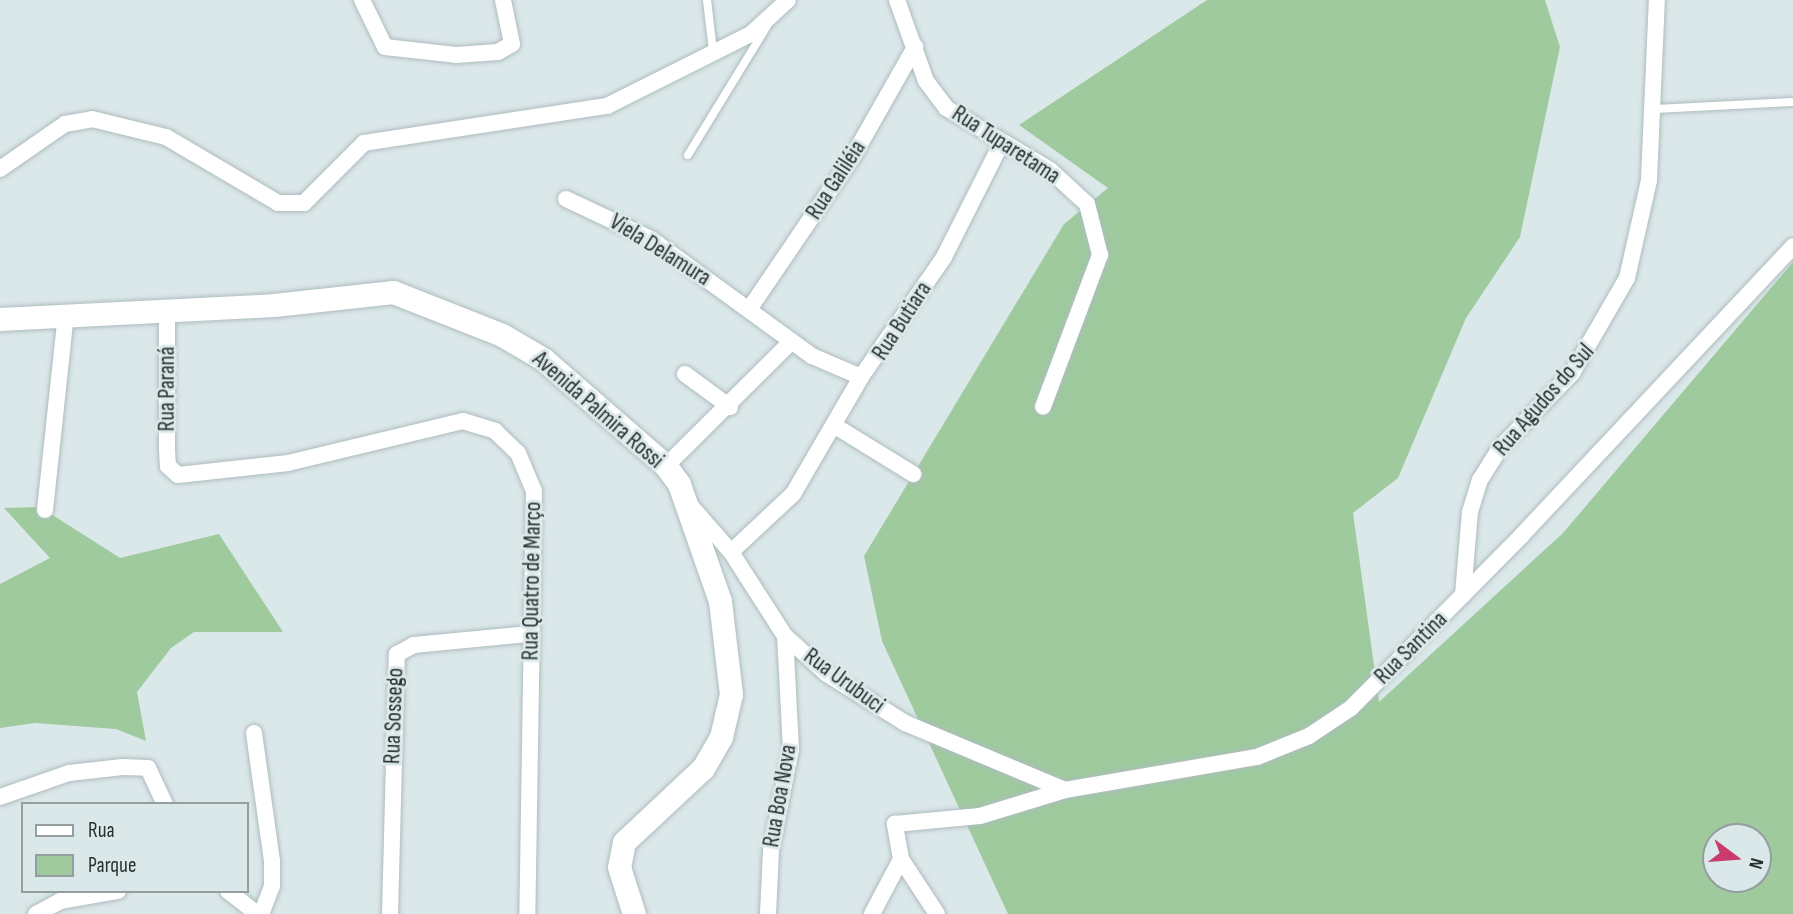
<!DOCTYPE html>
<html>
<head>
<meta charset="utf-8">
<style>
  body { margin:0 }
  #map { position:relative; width:1793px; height:914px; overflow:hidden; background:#dbe8ea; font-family:"Sofia Sans Condensed",sans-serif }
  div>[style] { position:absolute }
  .green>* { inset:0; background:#9eca9e }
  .roads { filter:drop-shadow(0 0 2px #afbcbe) drop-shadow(0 0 2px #afbcbe) }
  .lane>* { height:8px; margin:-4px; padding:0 4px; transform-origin:4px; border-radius:4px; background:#fff }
  .street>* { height:16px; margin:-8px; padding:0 8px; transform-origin:8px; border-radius:8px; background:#fff }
  .secondary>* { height:23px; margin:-11.5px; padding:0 11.5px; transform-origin:11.5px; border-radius:11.5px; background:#fff }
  span { translate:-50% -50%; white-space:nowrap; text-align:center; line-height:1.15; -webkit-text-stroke:6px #dbe8ea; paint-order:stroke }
  .street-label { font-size:23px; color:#292e2f }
  .legend { position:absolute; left:21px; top:802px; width:228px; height:91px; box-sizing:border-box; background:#dbe8ea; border:2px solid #949e9f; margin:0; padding:9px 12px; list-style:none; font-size:21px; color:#292e2f }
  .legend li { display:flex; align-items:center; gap:14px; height:35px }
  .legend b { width:35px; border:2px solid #949e9f }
  .north { position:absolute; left:1702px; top:823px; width:70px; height:70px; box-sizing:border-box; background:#dbe8ea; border:2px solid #949e9f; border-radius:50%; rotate:106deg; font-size:19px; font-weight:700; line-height:28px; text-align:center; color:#292e2f }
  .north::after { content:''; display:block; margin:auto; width:24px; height:32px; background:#c83b6b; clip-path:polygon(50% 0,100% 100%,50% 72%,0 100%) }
</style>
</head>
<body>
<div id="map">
  <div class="green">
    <div style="clip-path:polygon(evenodd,1207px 0,1545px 0,1560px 47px,1520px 237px,1466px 318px,1398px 478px,1353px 513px,1379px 702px,1563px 533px,1793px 262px,1793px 914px,1008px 914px,882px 641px,864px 556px,1064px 224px,1108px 188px,1019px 125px,1207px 0,1716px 837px,1758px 837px,1758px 879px,1716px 879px,1716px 837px)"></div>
    <div style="clip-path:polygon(40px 507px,120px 558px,219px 534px,283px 632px,194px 632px,171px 648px,137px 692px,146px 741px,116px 729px,35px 723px,0 728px,0 584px,50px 558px,4px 508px)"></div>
  </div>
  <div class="roads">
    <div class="lane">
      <div style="left:707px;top:0;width:51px;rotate:83.3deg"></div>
      <div style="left:1654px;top:109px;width:139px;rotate:-2.9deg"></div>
      <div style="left:688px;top:155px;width:151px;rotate:-58.5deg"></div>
    </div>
    <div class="street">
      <div style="left:362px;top:0;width:52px;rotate:63.9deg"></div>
      <div style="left:385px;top:47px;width:71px;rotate:6.4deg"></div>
      <div style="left:456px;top:55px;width:42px;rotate:-4.1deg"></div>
      <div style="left:498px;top:52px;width:16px;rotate:-30deg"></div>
      <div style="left:512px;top:44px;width:45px;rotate:-101.6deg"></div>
      <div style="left:897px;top:0;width:86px;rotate:70.3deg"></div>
      <div style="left:926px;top:81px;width:34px;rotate:53deg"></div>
      <div style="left:946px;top:108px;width:121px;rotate:30.8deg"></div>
      <div style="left:1050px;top:170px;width:50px;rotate:42.6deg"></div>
      <div style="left:1087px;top:204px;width:53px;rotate:75.7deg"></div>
      <div style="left:1100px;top:255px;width:162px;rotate:110.6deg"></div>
      <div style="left:0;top:169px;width:79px;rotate:-34.7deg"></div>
      <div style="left:65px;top:124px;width:27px;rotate:-10deg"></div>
      <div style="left:92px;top:119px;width:76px;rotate:13.7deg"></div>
      <div style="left:166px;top:137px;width:130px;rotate:30.5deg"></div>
      <div style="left:278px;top:203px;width:26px"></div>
      <div style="left:304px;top:203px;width:85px;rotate:-45deg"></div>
      <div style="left:364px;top:143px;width:246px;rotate:-8.7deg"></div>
      <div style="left:607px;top:106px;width:161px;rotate:-26.6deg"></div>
      <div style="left:751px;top:34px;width:50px;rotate:-42.6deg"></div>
      <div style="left:566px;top:199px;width:94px;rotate:25.2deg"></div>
      <div style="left:651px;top:239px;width:199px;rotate:36deg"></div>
      <div style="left:812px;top:356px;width:53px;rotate:23.2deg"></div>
      <div style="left:861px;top:377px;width:146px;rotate:-55.3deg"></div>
      <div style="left:944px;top:257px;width:127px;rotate:-63.2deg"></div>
      <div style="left:750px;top:308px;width:181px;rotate:-55.8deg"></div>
      <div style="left:852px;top:158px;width:128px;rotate:-60.4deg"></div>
      <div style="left:167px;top:312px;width:137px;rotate:90deg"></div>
      <div style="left:167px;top:449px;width:17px;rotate:87deg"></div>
      <div style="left:168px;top:466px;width:13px;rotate:42deg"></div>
      <div style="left:178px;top:475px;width:111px;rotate:-6.2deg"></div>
      <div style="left:288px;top:463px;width:180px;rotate:-13.5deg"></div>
      <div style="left:463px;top:421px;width:34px;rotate:17deg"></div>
      <div style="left:495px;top:431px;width:32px;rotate:44deg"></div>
      <div style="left:518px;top:453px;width:41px;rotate:67.2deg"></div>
      <div style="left:534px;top:491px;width:423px;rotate:90.9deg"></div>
      <div style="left:685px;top:374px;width:56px;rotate:36.3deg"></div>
      <div style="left:835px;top:426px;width:92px;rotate:31.6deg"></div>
      <div style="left:666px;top:466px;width:177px;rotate:-44.8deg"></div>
      <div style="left:690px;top:505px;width:62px;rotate:48.9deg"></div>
      <div style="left:731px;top:552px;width:100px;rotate:57.3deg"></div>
      <div style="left:785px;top:636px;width:57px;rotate:42.1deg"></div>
      <div style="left:827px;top:674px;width:92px;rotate:32.1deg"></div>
      <div style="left:905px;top:723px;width:173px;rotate:22.7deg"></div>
      <div style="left:45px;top:510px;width:196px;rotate:-83.9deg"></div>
      <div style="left:731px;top:552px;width:85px;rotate:-43.1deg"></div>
      <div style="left:793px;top:494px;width:135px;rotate:-59.8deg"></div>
      <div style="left:1463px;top:595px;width:83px;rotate:-85.2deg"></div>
      <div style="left:1470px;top:512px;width:34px;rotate:-73deg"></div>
      <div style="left:1480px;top:480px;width:39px;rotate:-58deg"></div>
      <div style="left:1501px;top:447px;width:103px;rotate:-46.2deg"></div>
      <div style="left:1572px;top:373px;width:110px;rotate:-59.9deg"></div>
      <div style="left:1627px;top:278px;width:100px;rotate:-77.3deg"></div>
      <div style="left:1649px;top:180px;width:180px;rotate:-87.5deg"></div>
      <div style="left:254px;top:733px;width:129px;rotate:82deg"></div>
      <div style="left:272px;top:861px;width:25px;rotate:90deg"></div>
      <div style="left:272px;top:886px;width:30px;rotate:111deg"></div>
      <div style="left:0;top:797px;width:73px;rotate:-19.2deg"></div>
      <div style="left:69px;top:773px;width:54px;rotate:-6.3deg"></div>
      <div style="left:123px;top:767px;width:25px;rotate:2deg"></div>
      <div style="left:148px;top:768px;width:40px;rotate:65deg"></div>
      <div style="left:228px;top:891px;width:37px;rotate:38deg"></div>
      <div style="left:36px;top:914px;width:27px;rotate:-28deg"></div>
      <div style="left:60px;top:901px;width:59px;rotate:-9.8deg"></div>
      <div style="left:390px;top:914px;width:260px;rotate:-88.5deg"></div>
      <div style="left:397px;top:654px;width:19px;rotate:-28deg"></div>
      <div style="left:414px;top:645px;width:116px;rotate:-5.5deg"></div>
      <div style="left:768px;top:914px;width:64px;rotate:-87.3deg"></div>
      <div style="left:771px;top:850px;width:103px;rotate:-78.8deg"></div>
      <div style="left:791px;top:749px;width:113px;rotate:-93deg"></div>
      <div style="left:872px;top:914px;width:62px;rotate:-62.2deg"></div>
      <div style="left:937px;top:914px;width:66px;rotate:-123.2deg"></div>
      <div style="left:901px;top:859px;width:36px;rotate:-100deg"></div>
      <div style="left:895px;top:824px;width:85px;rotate:-5.4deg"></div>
      <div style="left:980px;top:816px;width:89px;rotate:-17deg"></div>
      <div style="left:1065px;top:790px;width:195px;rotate:-9.8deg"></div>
      <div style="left:1257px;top:757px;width:56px;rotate:-22deg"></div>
      <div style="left:1309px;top:736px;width:50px;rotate:-33.7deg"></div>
      <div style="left:1351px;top:708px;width:243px;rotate:-45.3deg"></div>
      <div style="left:1522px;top:535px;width:396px;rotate:-46.8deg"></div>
    </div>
    <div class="secondary">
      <div style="left:0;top:319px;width:274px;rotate:-2.9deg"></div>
      <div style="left:274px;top:305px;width:120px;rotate:-6.2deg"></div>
      <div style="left:393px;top:292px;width:117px;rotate:21.5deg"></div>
      <div style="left:502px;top:335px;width:48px;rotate:30.3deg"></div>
      <div style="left:543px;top:359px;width:163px;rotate:41deg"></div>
      <div style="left:666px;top:466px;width:22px;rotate:54deg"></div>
      <div style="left:679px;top:484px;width:124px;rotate:70.7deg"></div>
      <div style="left:720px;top:601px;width:94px;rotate:83.3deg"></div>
      <div style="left:731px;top:694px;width:44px;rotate:103.1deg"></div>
      <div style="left:721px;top:737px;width:36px;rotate:120deg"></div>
      <div style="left:703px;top:768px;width:108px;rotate:136.9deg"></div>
      <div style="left:624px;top:842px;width:25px;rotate:101deg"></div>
      <div style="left:619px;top:867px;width:49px;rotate:72.3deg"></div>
    </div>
  </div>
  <div class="street-label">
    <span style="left:1006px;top:145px;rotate:33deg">Rua Tuparetama</span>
    <span style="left:836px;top:180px;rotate:-57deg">Rua Galiléia</span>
    <span style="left:660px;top:250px;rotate:32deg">Viela Delamura</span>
    <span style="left:902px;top:321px;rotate:-57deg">Rua Butiara</span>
    <span style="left:167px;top:389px;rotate:-90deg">Rua Paraná</span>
    <span style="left:1544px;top:400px;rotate:-49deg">Rua Agudos do Sul</span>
    <span style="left:598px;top:410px;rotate:41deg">Avenida Palmira Rossi</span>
    <span style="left:532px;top:581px;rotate:-89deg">Rua Quatro de Março</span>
    <span style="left:1411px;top:648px;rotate:-45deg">Rua Santina</span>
    <span style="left:844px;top:681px;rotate:36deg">Rua Urubuci</span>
    <span style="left:394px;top:716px;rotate:-88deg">Rua Sossego</span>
    <span style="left:780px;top:796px;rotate:-80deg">Rua Boa Nova</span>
  </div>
  <ul class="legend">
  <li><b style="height:9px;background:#fff"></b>Rua</li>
  <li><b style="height:19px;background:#9eca9e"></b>Parque</li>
  </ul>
  <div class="north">N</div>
</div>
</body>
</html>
